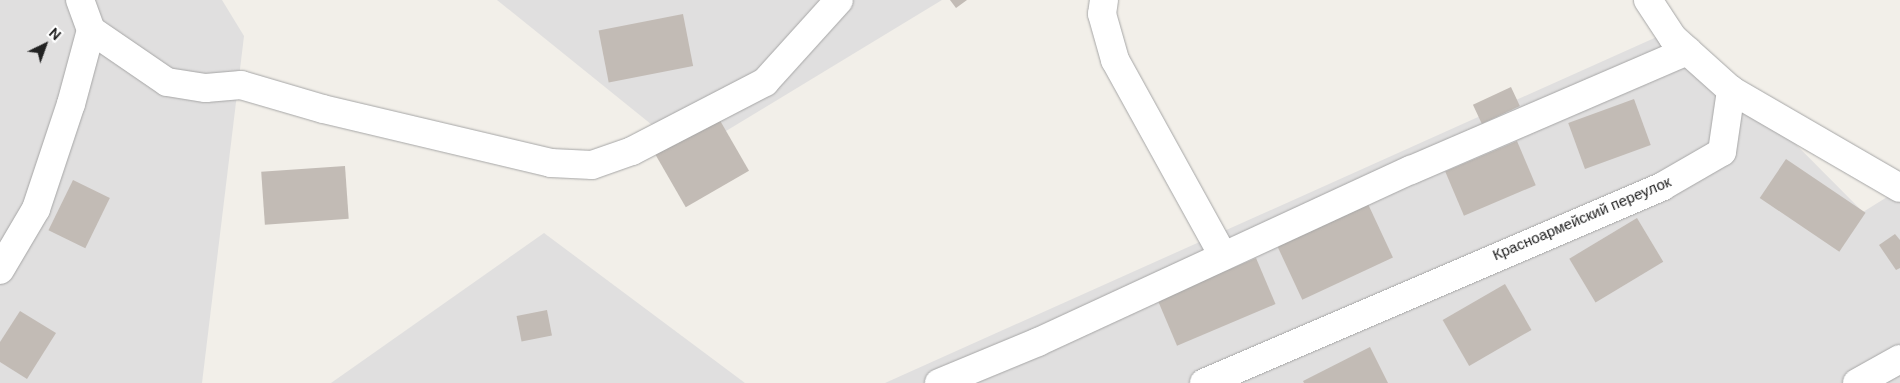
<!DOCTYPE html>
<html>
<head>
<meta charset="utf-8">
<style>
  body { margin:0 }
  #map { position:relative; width:1900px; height:383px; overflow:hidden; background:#f2efe9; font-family:"DM Sans",sans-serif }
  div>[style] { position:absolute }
  .residential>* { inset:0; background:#e0dfdf }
  .building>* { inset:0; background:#c2bbb5; transform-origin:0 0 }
  .roads { filter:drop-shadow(0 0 1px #a6a6a6) drop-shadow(0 0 1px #a6a6a6) }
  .minor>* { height:28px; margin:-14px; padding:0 14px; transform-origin:14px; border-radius:14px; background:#fff }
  span { translate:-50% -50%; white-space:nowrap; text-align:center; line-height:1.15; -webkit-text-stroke:5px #fff; paint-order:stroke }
  .street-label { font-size:15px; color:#222 }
  .north { position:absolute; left:20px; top:20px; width:50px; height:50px; -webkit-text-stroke:4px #fff; paint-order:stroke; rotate:42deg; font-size:14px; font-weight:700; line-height:20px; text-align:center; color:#222 }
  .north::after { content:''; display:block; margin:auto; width:18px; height:22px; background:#222; clip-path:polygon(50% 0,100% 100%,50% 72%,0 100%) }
</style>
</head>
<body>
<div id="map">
  <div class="residential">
    <div style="clip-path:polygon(0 0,222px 0,244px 36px,202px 383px,0 383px)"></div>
    <div style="clip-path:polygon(497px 0,942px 0,688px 154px)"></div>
    <div style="clip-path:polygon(1679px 27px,1863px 212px,1900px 189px,1900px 383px,885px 383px)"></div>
    <div style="clip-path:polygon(544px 233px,745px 383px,331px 383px)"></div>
  </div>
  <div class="building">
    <div style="clip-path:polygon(950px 0,967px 0,956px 8px)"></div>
    <div style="left:683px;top:14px;width:53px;height:86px;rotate:79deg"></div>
    <div style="left:1511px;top:87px;width:21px;height:42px;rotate:65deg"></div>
    <div style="left:1634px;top:99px;width:49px;height:70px;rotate:70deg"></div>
    <div style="left:718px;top:117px;width:62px;height:73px;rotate:60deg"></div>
    <div style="left:1517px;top:141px;width:48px;height:78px;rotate:67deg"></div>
    <div style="left:1786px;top:159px;width:96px;height:47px;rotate:34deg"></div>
    <div style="left:345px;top:166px;width:53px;height:84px;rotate:86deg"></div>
    <div style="left:73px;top:180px;width:41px;height:56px;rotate:26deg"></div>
    <div style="left:1368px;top:204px;width:59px;height:100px;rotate:65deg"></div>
    <div style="left:1637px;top:218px;width:51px;height:79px;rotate:59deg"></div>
    <div style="clip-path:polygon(1895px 234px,1900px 240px,1900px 268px,1896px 270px,1879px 245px)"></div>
    <div style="left:1256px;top:258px;width:50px;height:107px;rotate:67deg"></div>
    <div style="left:1505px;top:284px;width:53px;height:72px;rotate:60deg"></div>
    <div style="left:547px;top:310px;width:26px;height:31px;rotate:79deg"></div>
    <div style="clip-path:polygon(20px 311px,56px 333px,27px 379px,0 362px,0 342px)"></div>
    <div style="clip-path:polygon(1370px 347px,1388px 383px,1304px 383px,1303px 381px)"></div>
  </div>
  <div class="roads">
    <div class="minor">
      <div style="left:1104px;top:0;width:14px;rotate:98deg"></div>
      <div style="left:1102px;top:14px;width:48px;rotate:74.2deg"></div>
      <div style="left:1115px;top:60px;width:224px;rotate:61.1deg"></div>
      <div style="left:1648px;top:0;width:45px;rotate:56.7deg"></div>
      <div style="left:1673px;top:38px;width:78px;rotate:41.9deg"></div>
      <div style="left:91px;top:30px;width:92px;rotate:34.4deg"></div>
      <div style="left:167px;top:82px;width:39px;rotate:9deg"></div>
      <div style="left:206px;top:88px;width:35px;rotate:-5deg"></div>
      <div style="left:241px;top:85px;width:85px;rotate:16.3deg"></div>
      <div style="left:323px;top:109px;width:234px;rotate:13.3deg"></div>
      <div style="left:551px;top:163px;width:41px;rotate:2.8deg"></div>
      <div style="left:592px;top:165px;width:42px;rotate:-19.3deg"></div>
      <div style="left:632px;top:151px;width:150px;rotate:-27.4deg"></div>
      <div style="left:765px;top:82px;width:110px;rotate:-47.9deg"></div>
      <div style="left:0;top:270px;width:71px;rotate:-59.5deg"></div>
      <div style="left:36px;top:209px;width:111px;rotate:-71.6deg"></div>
      <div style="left:71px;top:104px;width:77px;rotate:-74.9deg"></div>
      <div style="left:91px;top:30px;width:32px;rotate:-110deg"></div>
      <div style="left:939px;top:383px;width:107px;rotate:-22.5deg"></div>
      <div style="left:1038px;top:342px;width:411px;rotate:-24.8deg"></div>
      <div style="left:1411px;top:170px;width:301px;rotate:-23.3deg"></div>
      <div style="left:1204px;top:383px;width:499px;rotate:-23.2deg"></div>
      <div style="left:1663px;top:186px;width:68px;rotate:-30deg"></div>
      <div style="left:1722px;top:152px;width:63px;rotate:-81.7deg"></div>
      <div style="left:1731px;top:90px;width:195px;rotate:30.1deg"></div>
      <div style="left:1857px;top:383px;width:49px;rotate:-29.2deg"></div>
    </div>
  </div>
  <div class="street-label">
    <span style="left:1582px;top:219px;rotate:-23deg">Красноармейский переулок</span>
  </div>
  <div class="north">N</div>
</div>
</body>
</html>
